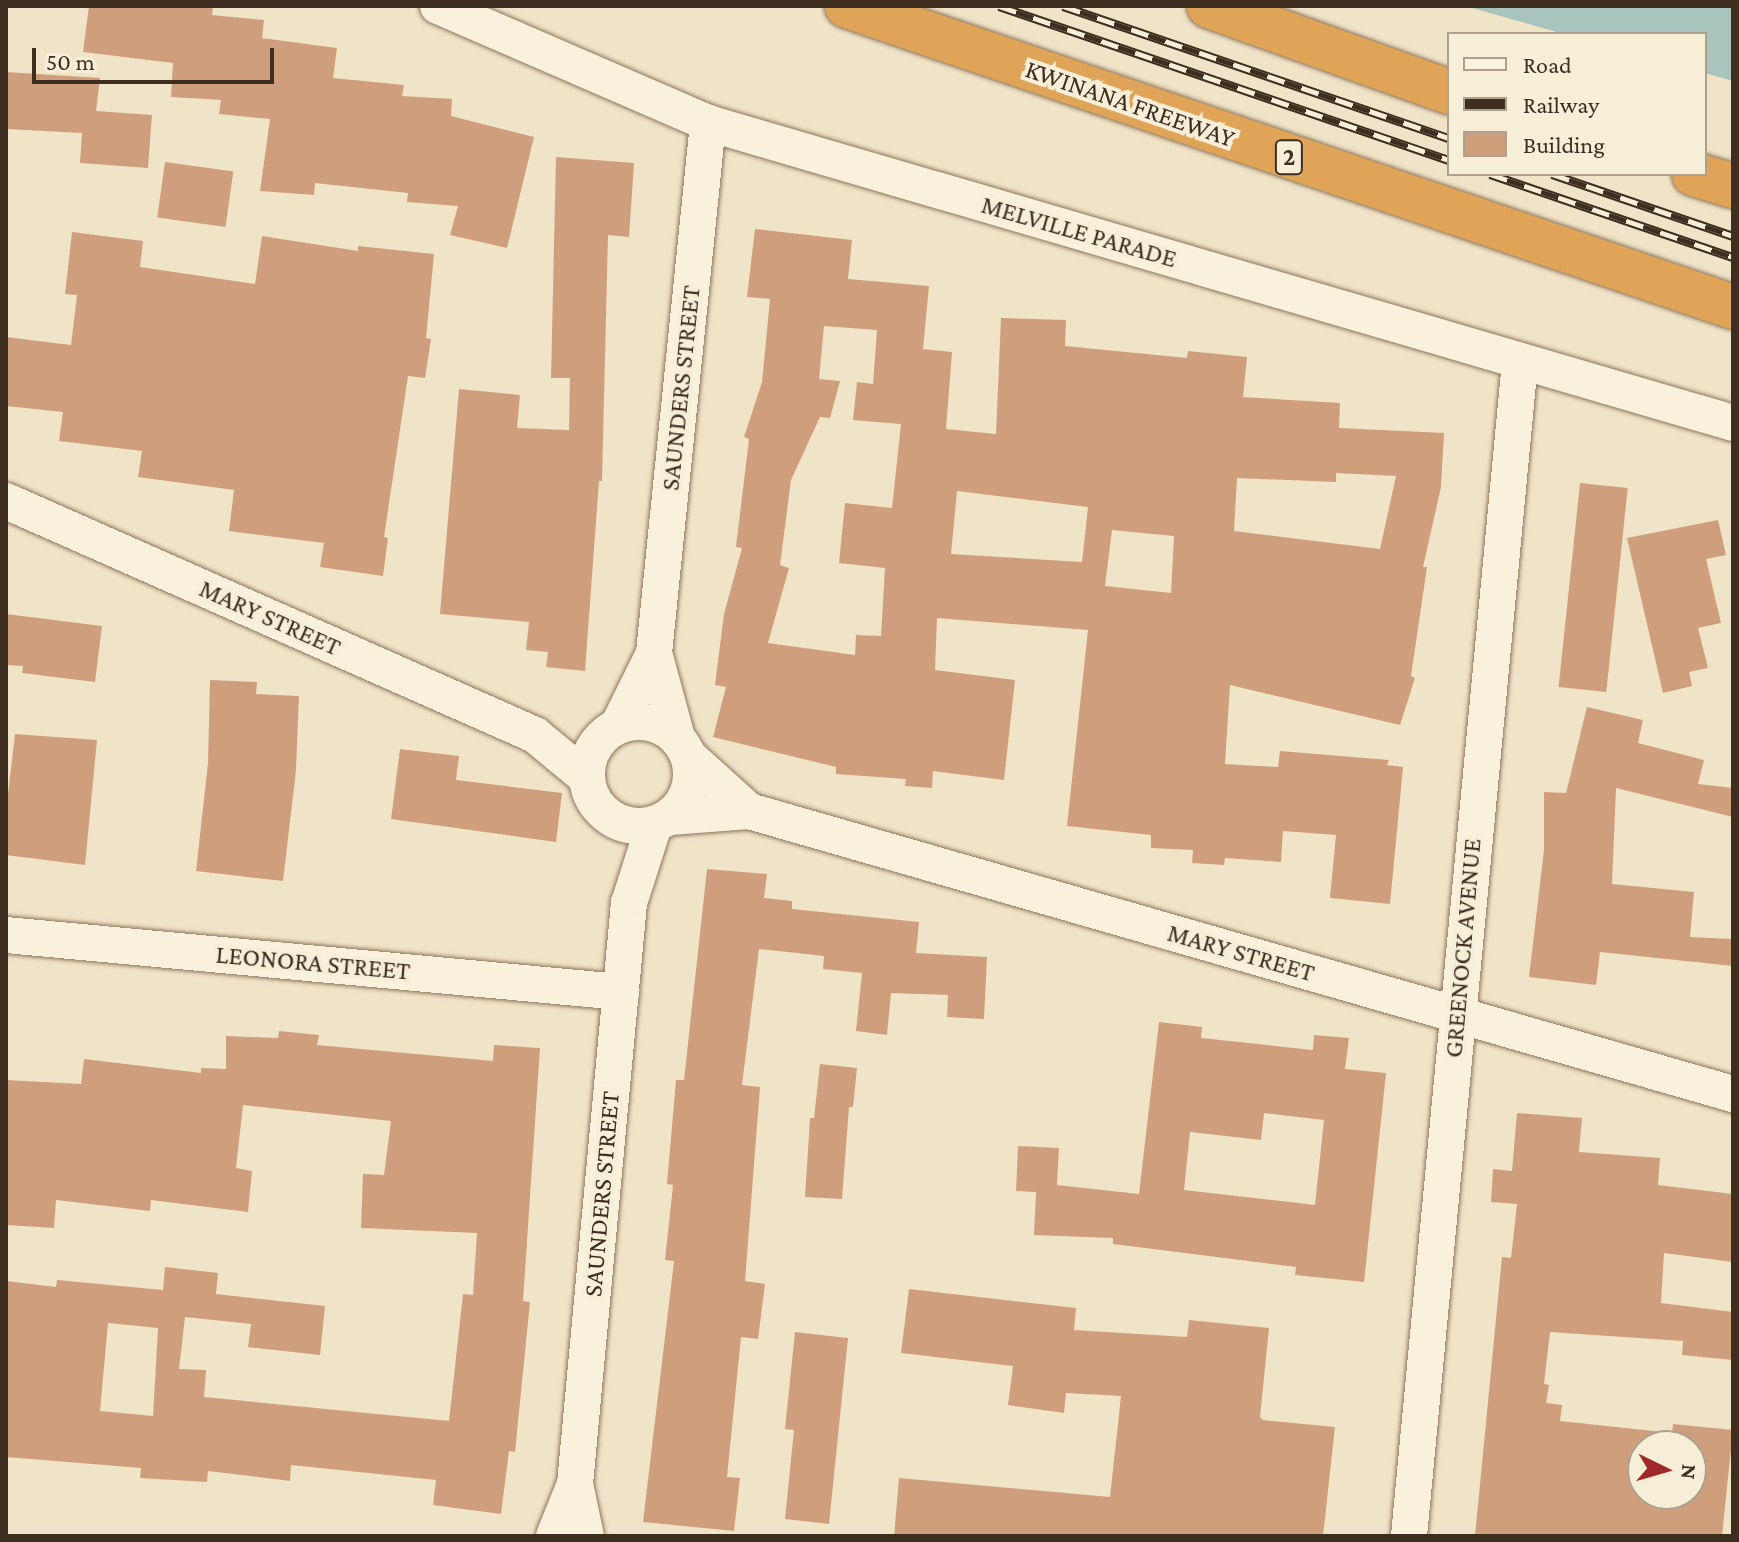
<!DOCTYPE html>
<html>
<head>
<meta charset="utf-8">
<style>
  body { margin:0 }
  #map { position:relative; width:1739px; height:1542px; overflow:hidden; background:#f0e4c8; font-family:"Crimson Pro",serif }
  div>[style] { position:absolute }
  .water>* { inset:0; background:#a9c4bc }
  .building>* { inset:0; background:#cf9f7d; transform-origin:0 0 }
  .roads { filter:drop-shadow(0 0 2px #8d765c) drop-shadow(0 0 2px #8d765c) }
  .minor>* { height:36px; margin:-18px; padding:0 18px; transform-origin:18px; border-radius:18px; background:#faf1dc }
  .minor>.ring { margin:-18px; padding:0; box-sizing:content-box; background:none; border:36px solid #faf1dc; border-radius:50% }
  .highway>* { height:44px; margin:-22px; padding:0 22px; transform-origin:22px; border-radius:22px; background:#e0a458 }
  .rail>* { height:9px; margin-top:-4.5px; transform-origin:0; background:repeating-linear-gradient(90deg,#f7eed8 0 18px,#3d2e20 0 36px); box-sizing:border-box; border-block:2px solid #3d2e20 }
  span { translate:-50% -50%; white-space:nowrap; text-align:center; line-height:1.15; -webkit-text-stroke:8px #f7eed8; paint-order:stroke }
  .shield-label span { padding:2px 6px; background:#f7eed8; border:2px solid; border-radius:6px; -webkit-text-stroke-width:0 }
  .shield-label { font-size:24px; color:#3d2e20; font-weight:700 }
  .street-label { font-size:26px; color:#3d2e20 }
  .frame { position:absolute; inset:0; border:8px solid #3d2e20; pointer-events:none }
  .legend { position:absolute; left:1447px; top:32px; width:260px; height:144px; box-sizing:border-box; background:#f7eed8; border:2px solid #ada18e; margin:0; padding:10px 14px; list-style:none; font-size:24px; color:#3d2e20 }
  .legend li { display:flex; align-items:center; gap:16px; height:40px }
  .legend b { width:40px; border:2px solid #ada18e }
  .north { position:absolute; left:1627px; top:1430px; width:80px; height:80px; box-sizing:border-box; background:#f7eed8; border:2px solid #ada18e; border-radius:50%; rotate:95deg; font-size:22px; font-weight:700; line-height:32px; text-align:center; color:#3d2e20 }
  .north::after { content:''; display:block; margin:auto; width:28px; height:36px; background:#9e2a2b; clip-path:polygon(50% 0,100% 100%,50% 72%,0 100%) }
  .scale { position:absolute; left:32px; top:48px; width:242px; height:36px; box-sizing:border-box; border:4px solid #3d2e20; border-top:0; padding-left:10px; font-size:24px; line-height:28px; white-space:nowrap; color:#3d2e20; -webkit-text-stroke:6px #f7eed8; paint-order:stroke }
</style>
</head>
<body>
<div id="map">
  <div class="water">
    <div style="clip-path:polygon(1465px 6px,1733px 6px,1733px 81px,1705px 73px,1705px 34px,1564px 34px)"></div>
  </div>
  <div class="building">
    <div style="clip-path:polygon(89px 6px,213px 6px,212px 15px,264px 20px,262px 38px,337px 48px,333px 78px,404px 85px,402px 96px,452px 99px,451px 116px,534px 137px,507px 248px,450px 235px,458px 206px,407px 202px,408px 193px,315px 183px,314px 195px,260px 191px,270px 119px,219px 114px,221px 100px,171px 97px,173px 63px,83px 52px)"></div>
    <div style="clip-path:polygon(6px 72px,100px 78px,96px 111px,152px 115px,148px 168px,80px 163px,82px 133px,6px 129px)"></div>
    <div style="clip-path:polygon(556px 157px,634px 163px,629px 237px,608px 235px,602px 481px,599px 481px,585px 671px,546px 667px,548px 652px,526px 650px,529px 622px,440px 614px,459px 389px,520px 395px,517px 428px,569px 430px,570px 378px,551px 378px)"></div>
    <div style="left:165px;top:162px;width:69px;height:56px;rotate:8deg"></div>
    <div style="clip-path:polygon(evenodd,755px 229px,852px 240px,848px 279px,929px 286px,923px 349px,952px 352px,946px 429px,996px 434px,1001px 318px,1066px 320px,1065px 346px,1187px 358px,1188px 351px,1247px 357px,1243px 397px,1340px 403px,1339px 428px,1444px 433px,1441px 487px,1423px 567px,1427px 567px,1411px 676px,1415px 678px,1400px 725px,1230px 685px,1225px 764px,1278px 767px,1280px 751px,1389px 760px,1387px 765px,1403px 767px,1390px 904px,1330px 898px,1336px 835px,1283px 831px,1281px 862px,1225px 858px,1224px 865px,1192px 863px,1193px 850px,1151px 848px,1151px 835px,1067px 826px,1088px 630px,937px 618px,935px 670px,1015px 680px,1004px 780px,933px 771px,932px 788px,905px 786px,906px 779px,836px 774px,836px 767px,713px 737px,726px 687px,715px 685px,724px 614px,742px 548px,736px 547px,749px 439px,744px 437px,762px 382px,770px 299px,747px 297px,755px 229px,824px 326px,877px 330px,873px 384px,857px 382px,853px 420px,901px 424px,892px 508px,845px 503px,839px 563px,885px 568px,881px 636px,856px 635px,855px 655px,768px 643px,789px 568px,780px 565px,791px 480px,820px 417px,830px 418px,840px 381px,819px 379px,824px 326px,755px 229px,1336px 473px,1396px 476px,1380px 549px,1234px 531px,1237px 478px,1336px 482px,1336px 473px,755px 229px,957px 491px,1088px 507px,1082px 562px,951px 554px,957px 491px,755px 229px,1112px 530px,1174px 536px,1171px 593px,1105px 586px,1112px 530px)"></div>
    <div style="clip-path:polygon(72px 232px,143px 241px,140px 267px,255px 284px,262px 236px,358px 251px,358px 246px,434px 254px,426px 338px,431px 339px,425px 378px,408px 376px,384px 537px,388px 538px,383px 576px,320px 567px,324px 543px,229px 531px,234px 490px,138px 477px,142px 451px,59px 441px,63px 412px,6px 406px,6px 337px,71px 345px,77px 295px,65px 294px)"></div>
    <div style="left:1580px;top:483px;width:48px;height:205px;rotate:6deg"></div>
    <div style="clip-path:polygon(1718px 520px,1726px 555px,1706px 559px,1721px 623px,1698px 628px,1708px 668px,1689px 672px,1692px 686px,1663px 693px,1627px 538px)"></div>
    <div style="clip-path:polygon(6px 614px,102px 626px,95px 682px,22px 673px,23px 666px,6px 665px)"></div>
    <div style="clip-path:polygon(210px 680px,257px 682px,256px 694px,299px 696px,296px 770px,283px 881px,196px 871px,208px 763px)"></div>
    <div style="clip-path:polygon(1587px 707px,1643px 720px,1638px 743px,1704px 760px,1698px 784px,1733px 788px,1733px 817px,1616px 788px,1612px 884px,1694px 892px,1690px 937px,1733px 939px,1733px 966px,1600px 952px,1596px 985px,1529px 977px,1544px 850px,1544px 792px,1566px 793px)"></div>
    <div style="clip-path:polygon(15px 734px,97px 740px,85px 865px,6px 855px,6px 811px)"></div>
    <div style="clip-path:polygon(400px 749px,459px 756px,456px 780px,562px 793px,556px 842px,391px 819px)"></div>
    <div style="clip-path:polygon(707px 869px,767px 874px,764px 898px,792px 901px,792px 909px,919px 922px,916px 953px,987px 957px,984px 1019px,947px 1017px,948px 995px,891px 993px,887px 1035px,856px 1031px,862px 973px,823px 969px,824px 956px,759px 949px,742px 1085px,760px 1087px,745px 1281px,765px 1284px,758px 1339px,741px 1337px,727px 1477px,740px 1478px,734px 1531px,643px 1522px,674px 1261px,665px 1260px,673px 1185px,667px 1184px,676px 1080px,684px 1080px)"></div>
    <div style="clip-path:polygon(evenodd,1159px 1022px,1202px 1027px,1201px 1038px,1313px 1050px,1314px 1035px,1349px 1038px,1345px 1069px,1386px 1073px,1364px 1282px,1295px 1275px,1296px 1267px,1113px 1244px,1113px 1238px,1034px 1235px,1036px 1192px,1016px 1191px,1018px 1146px,1059px 1148px,1057px 1185px,1139px 1194px,1159px 1022px,1264px 1113px,1324px 1120px,1315px 1205px,1184px 1190px,1190px 1132px,1261px 1140px,1264px 1113px)"></div>
    <div style="clip-path:polygon(evenodd,279px 1031px,319px 1035px,317px 1045px,493px 1061px,494px 1045px,540px 1048px,523px 1301px,530px 1302px,515px 1452px,509px 1451px,501px 1514px,433px 1505px,436px 1480px,291px 1465px,290px 1481px,208px 1471px,207px 1482px,140px 1478px,141px 1468px,6px 1457px,6px 1281px,56px 1287px,57px 1280px,163px 1290px,165px 1267px,218px 1273px,216px 1294px,325px 1306px,320px 1355px,248px 1347px,251px 1324px,185px 1317px,179px 1369px,206px 1370px,204px 1397px,449px 1421px,463px 1294px,473px 1295px,477px 1233px,361px 1228px,363px 1174px,384px 1175px,391px 1121px,243px 1105px,236px 1168px,252px 1171px,248px 1212px,151px 1200px,150px 1211px,56px 1200px,54px 1228px,6px 1225px,6px 1080px,81px 1084px,84px 1059px,201px 1073px,201px 1068px,226px 1069px,226px 1036px,278px 1038px,279px 1031px,108px 1323px,158px 1328px,153px 1416px,100px 1411px,108px 1323px)"></div>
    <div style="clip-path:polygon(820px 1064px,857px 1068px,853px 1107px,849px 1107px,842px 1199px,805px 1197px,810px 1118px,814px 1118px)"></div>
    <div style="clip-path:polygon(evenodd,1517px 1113px,1582px 1118px,1579px 1152px,1660px 1158px,1658px 1185px,1733px 1194px,1733px 1262px,1664px 1253px,1661px 1303px,1733px 1312px,1733px 1360px,1682px 1355px,1683px 1341px,1550px 1332px,1544px 1384px,1549px 1385px,1546px 1403px,1562px 1405px,1560px 1421px,1672px 1433px,1673px 1424px,1733px 1430px,1722px 1536px,1475px 1536px,1502px 1257px,1511px 1258px,1517px 1204px,1491px 1202px,1493px 1169px,1512px 1171px,1517px 1113px,1643px 1446px,1691px 1446px,1691px 1494px,1643px 1494px,1643px 1446px)"></div>
    <div style="clip-path:polygon(909px 1289px,1076px 1308px,1074px 1330px,1187px 1337px,1189px 1320px,1269px 1328px,1260px 1417px,1263px 1420px,1335px 1427px,1323px 1536px,894px 1536px,899px 1478px,1110px 1497px,1121px 1396px,1066px 1393px,1064px 1413px,1008px 1405px,1013px 1366px,901px 1353px)"></div>
    <div style="clip-path:polygon(795px 1332px,848px 1338px,829px 1524px,785px 1519px,794px 1430px,785px 1429px)"></div>
  </div>
  <div class="roads">
    <div class="minor">
      <div style="left:438px;top:6px;width:294px;rotate:23.4deg"></div>
      <div style="left:708px;top:123px;width:1068px;rotate:16.31deg"></div>
      <div style="left:6px;top:501px;width:578px;rotate:23.86deg"></div>
      <div style="left:535px;top:735px;width:67px;rotate:39.6deg"></div>
      <div class="ring" style="left:587px;top:722px;width:68px;height:68px"></div>
      <div style="left:618px;top:726px;width:81px;rotate:-63.7deg"></div>
      <div style="left:677px;top:738px;width:88px;rotate:-105.1deg"></div>
      <div style="left:654px;top:653px;width:533px;rotate:-84.18deg"></div>
      <div style="left:688px;top:756px;width:82px;rotate:42deg"></div>
      <div style="left:670px;top:817px;width:79px;rotate:-4.3deg"></div>
      <div style="left:749px;top:811px;width:1024px;rotate:16.05deg"></div>
      <div style="left:6px;top:935px;width:618px;rotate:5.3deg"></div>
      <div style="left:575px;top:1484px;width:53px;rotate:78.1deg"></div>
      <div style="left:554px;top:1536px;width:56px;rotate:-68deg"></div>
      <div style="left:575px;top:1484px;width:584px;rotate:-84.69deg"></div>
      <div style="left:629px;top:903px;width:82px;rotate:-72.2deg"></div>
      <div style="left:1409px;top:1536px;width:1180px;rotate:-84.6deg"></div>
    </div>
    <div class="highway">
      <div style="left:847px;top:6px;width:936px;rotate:18.76deg"></div>
      <div style="left:1209px;top:6px;width:255px;rotate:19.7deg"></div>
      <div style="left:1694px;top:174px;width:41px;rotate:17.1deg"></div>
    </div>
  </div>
  <div class="rail">
    <div style="left:999px;top:6px;width:476px;rotate:18.9deg"></div>
    <div style="left:1063px;top:6px;width:408px;rotate:18.9deg"></div>
    <div style="left:1490px;top:174px;width:257px;rotate:18.9deg"></div>
    <div style="left:1552px;top:174px;width:191px;rotate:18.9deg"></div>
  </div>
  <div class="shield-label">
    <span style="left:1289px;top:157px">2</span>
  </div>
  <div class="street-label">
    <span style="left:1130px;top:104px;rotate:19deg">KWINANA FREEWAY</span>
    <span style="left:1079px;top:232px;rotate:16deg">MELVILLE PARADE</span>
    <span style="left:681px;top:388px;rotate:-84deg">SAUNDERS STREET</span>
    <span style="left:270px;top:618px;rotate:24deg">MARY STREET</span>
    <span style="left:1463px;top:948px;rotate:-85deg">GREENOCK AVENUE</span>
    <span style="left:1241px;top:953px;rotate:16deg">MARY STREET</span>
    <span style="left:313px;top:963px;rotate:5deg">LEONORA STREET</span>
    <span style="left:602px;top:1194px;rotate:-85deg">SAUNDERS STREET</span>
  </div>
  <div class="frame"></div>
  <ul class="legend">
  <li><b style="height:10px;background:#faf1dc"></b>Road</li>
  <li><b style="height:10px;background:#3d2e20"></b>Railway</li>
  <li><b style="height:22px;background:#cf9f7d"></b>Building</li>
  </ul>
  <div class="north">N</div>
  <div class="scale">50 m</div>
</div>
</body>
</html>
